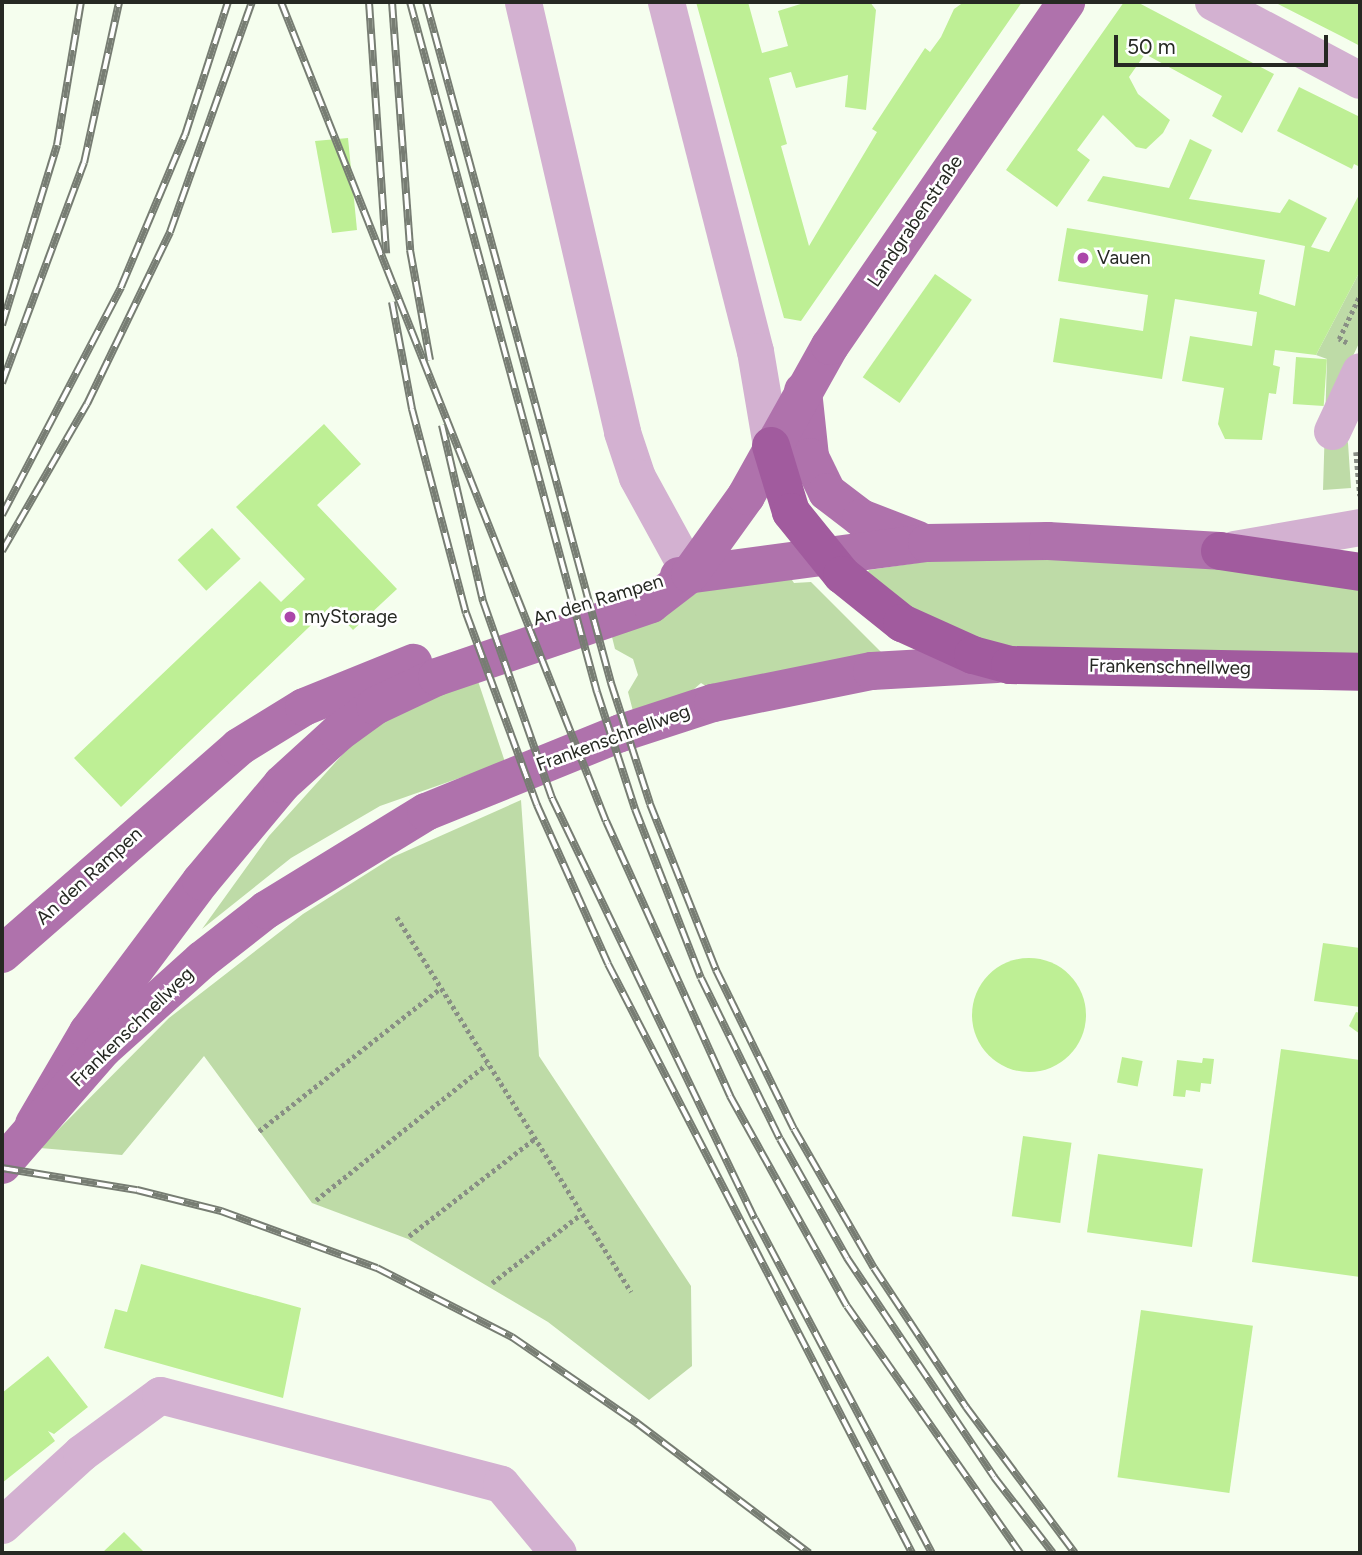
<!DOCTYPE html>
<html>
<head>
<meta charset="utf-8">
<style>
  body { margin:0 }
  #map { position:relative; width:1362px; height:1555px; overflow:hidden; background:#f5feee; font-family:Figtree,sans-serif }
  div>[style] { position:absolute }
  .green>* { inset:0; background:#bedba7 }
  .building>* { inset:0; background:#beef95; transform-origin:0 0 }
  .round { border-radius:50% }
  .path>* { height:4.5px; margin-top:-2.25px; transform-origin:0; background:repeating-linear-gradient(90deg,#898f85 0 3.5px,transparent 0 7px) }
  .minor>* { height:37px; margin:-18.5px; padding:0 18.5px; transform-origin:18.5px; border-radius:18.5px; background:#d3b1d1 }
  .major>* { height:38px; margin:-19px; padding:0 19px; transform-origin:19px; border-radius:19px; background:#af72ac }
  .highway>* { height:38px; margin:-19px; padding:0 19px; transform-origin:19px; border-radius:19px; background:#a15b9e }
  .rail>* { height:8px; margin-top:-4px; transform-origin:0; background:repeating-linear-gradient(90deg,#fff 0 16px,#777d73 0 32px); box-sizing:border-box; border-block:2px solid #777d73 }
  .dots>* { width:19px; height:19px; translate:-50% -50%; box-sizing:border-box; border:4px solid #fff; border-radius:50% }
  span { translate:-50% -50%; white-space:nowrap; text-align:center; line-height:1.15; -webkit-text-stroke:5px #fff; paint-order:stroke }
  .street-label { font-size:19px; color:#262923 }
  .poi-label { font-size:19px; color:#262923 }
  .left { translate:0 -50%; text-align:left }
  .frame { position:absolute; inset:0; border:4px solid #262923; pointer-events:none }
  .scale { position:absolute; left:1114px; top:35px; width:214px; height:32px; box-sizing:border-box; border:4px solid #262923; border-top:0; padding-left:9px; font-size:21px; line-height:24px; white-space:nowrap; color:#262923; -webkit-text-stroke:5px #fff; paint-order:stroke }
</style>
</head>
<body>
<div id="map">
  <div class="green">
    <div style="clip-path:polygon(1360px 271px,1360px 341px,1331px 403px,1348px 443px,1351px 488px,1323px 490px,1327px 359px,1316px 355px)"></div>
    <div style="clip-path:polygon(1071px 558px,1185px 563px,1360px 588px,1360px 657px,1011px 649px,932px 624px,866px 575px,869px 570px,936px 560px)"></div>
    <div style="clip-path:polygon(788px 574px,794px 583px,811px 582px,887px 658px,712px 690px,701px 683px,685px 697px,634px 715px,628px 692px,638px 675px,633px 659px,615px 649px,611px 633px,670px 612px,707px 585px)"></div>
    <div style="clip-path:polygon(476px 675px,505px 762px,380px 806px,291px 858px,202px 929px,269px 836px,361px 734px)"></div>
    <div style="clip-path:polygon(521px 800px,539px 1056px,691px 1286px,692px 1366px,649px 1400px,548px 1322px,408px 1239px,312px 1203px,204px 1056px,122px 1155px,40px 1148px,169px 1018px,303px 914px,393px 857px)"></div>
  </div>
  <div class="building">
    <div style="clip-path:polygon(696px 2px,748px 2px,762px 53px,788px 46px,778px 11px,807px 2px,870px 2px,876px 10px,866px 110px,845px 107px,848px 75px,796px 88px,791px 72px,769px 78px,787px 144px,781px 146px,809px 246px,877px 132px,872px 129px,925px 48px,930px 52px,941px 37px,954px 9px,964px 2px,1022px 2px,801px 321px,784px 318px)"></div>
    <div style="clip-path:polygon(1124px 2px,1137px 2px,1274px 74px,1242px 133px,1212px 116px,1222px 96px,1145px 54px,1129px 77px,1138px 94px,1170px 120px,1163px 133px,1146px 149px,1136px 147px,1103px 115px,1077px 150px,1090px 160px,1057px 207px,1006px 170px)"></div>
    <div style="clip-path:polygon(1274px 2px,1360px 2px,1360px 46px,1343px 37px)"></div>
    <div style="clip-path:polygon(1299px 87px,1360px 117px,1360px 167px,1354px 164px,1352px 169px,1277px 131px)"></div>
    <div style="clip-path:polygon(348px 138px,357px 230px,332px 233px,315px 141px)"></div>
    <div style="clip-path:polygon(1190px 139px,1212px 150px,1189px 199px,1280px 213px,1289px 199px,1327px 218px,1311px 247px,1329px 252px,1360px 193px,1360px 271px,1316px 355px,1275px 350px,1273px 365px,1280px 367px,1276px 394px,1269px 393px,1262px 440px,1225px 439px,1218px 424px,1224px 388px,1182px 381px,1190px 336px,1252px 346px,1257px 312px,1175px 299px,1162px 379px,1053px 362px,1060px 318px,1143px 331px,1148px 295px,1058px 281px,1067px 228px,1265px 260px,1259px 294px,1295px 306px,1305px 246px,1087px 201px,1103px 176px,1169px 188px)"></div>
    <div style="left:935px;top:274px;width:45px;height:126px;rotate:35deg"></div>
    <div style="left:1296px;top:357px;width:31px;height:47px;rotate:4deg"></div>
    <div style="clip-path:polygon(324px 424px,361px 464px,317px 505px,397px 589px,353px 630px,331px 606px,121px 807px,74px 758px,260px 581px,281px 602px,305px 579px,236px 507px)"></div>
    <div style="left:212px;top:528px;width:42px;height:47px;rotate:47deg"></div>
    <div style="clip-path:polygon(1323px 943px,1360px 948px,1360px 1007px,1314px 1001px)"></div>
    <div class="round" style="left:972px;top:958px;width:114px;height:114px"></div>
    <div style="clip-path:polygon(1356px 1012px,1360px 1013px,1360px 1034px,1349px 1026px)"></div>
    <div style="clip-path:polygon(1281px 1049px,1360px 1060px,1360px 1277px,1252px 1262px)"></div>
    <div style="left:1122px;top:1057px;width:21px;height:26px;rotate:11deg"></div>
    <div style="clip-path:polygon(1203px 1058px,1214px 1059px,1211px 1084px,1201px 1083px,1200px 1092px,1186px 1090px,1185px 1097px,1173px 1096px,1177px 1060px,1202px 1063px)"></div>
    <div style="left:1023px;top:1136px;width:49px;height:81px;rotate:8deg"></div>
    <div style="left:1098px;top:1154px;width:106px;height:79px;rotate:8deg"></div>
    <div style="clip-path:polygon(141px 1264px,301px 1308px,283px 1398px,104px 1348px,115px 1309px,127px 1312px)"></div>
    <div style="left:1141px;top:1310px;width:113px;height:169px;rotate:8deg"></div>
    <div style="clip-path:polygon(48px 1356px,88px 1407px,54px 1434px,48px 1431px,55px 1441px,2px 1483px,2px 1393px)"></div>
    <div style="clip-path:polygon(124px 1532px,145px 1553px,102px 1553px)"></div>
  </div>
  <div class="path">
    <div style="left:1347px;top:343px;width:9px;rotate:-153deg"></div>
    <div style="left:1339px;top:339px;width:49px;rotate:-64.5deg"></div>
    <div style="left:1356px;top:452px;width:44px;rotate:84.8deg"></div>
    <div style="left:397px;top:917px;width:442px;rotate:58deg"></div>
    <div style="left:259px;top:1131px;width:231px;rotate:-38.2deg"></div>
    <div style="left:316px;top:1200px;width:218px;rotate:-38.5deg"></div>
    <div style="left:409px;top:1236px;width:158px;rotate:-37.8deg"></div>
    <div style="left:492px;top:1283px;width:111px;rotate:-37.7deg"></div>
  </div>
  <div class="minor">
    <div style="left:523px;top:2px;width:441px;rotate:77deg"></div>
    <div style="left:622px;top:432px;width:47px;rotate:71.6deg"></div>
    <div style="left:637px;top:477px;width:111px;rotate:61.3deg"></div>
    <div style="left:666px;top:2px;width:360px;rotate:75.7deg"></div>
    <div style="left:755px;top:351px;width:96px;rotate:80.4deg"></div>
    <div style="left:1213px;top:2px;width:166px;rotate:28deg"></div>
    <div style="left:1332px;top:431px;width:66px;rotate:-65deg"></div>
    <div style="left:1234px;top:549px;width:128px;rotate:-9.9deg"></div>
    <div style="left:2px;top:1525px;width:107px;rotate:-42.3deg"></div>
    <div style="left:81px;top:1453px;width:98px;rotate:-36.3deg"></div>
    <div style="left:160px;top:1395px;width:352px;rotate:14.6deg"></div>
    <div style="left:501px;top:1484px;width:89px;rotate:50.4deg"></div>
  </div>
  <div class="major">
    <div style="left:803px;top:391px;width:66px;rotate:83.9deg"></div>
    <div style="left:810px;top:457px;width:39px;rotate:64deg"></div>
    <div style="left:827px;top:492px;width:43px;rotate:37.4deg"></div>
    <div style="left:861px;top:518px;width:61px;rotate:21.1deg"></div>
    <div style="left:679px;top:576px;width:250px;rotate:-7.6deg"></div>
    <div style="left:927px;top:543px;width:121px;rotate:-0.9deg"></div>
    <div style="left:1048px;top:541px;width:172px;rotate:3.3deg"></div>
    <div style="left:2px;top:954px;width:315px;rotate:-41.1deg"></div>
    <div style="left:239px;top:747px;width:76px;rotate:-31.6deg"></div>
    <div style="left:304px;top:707px;width:118px;rotate:-22deg"></div>
    <div style="left:34px;top:1124px;width:107px;rotate:-59.6deg"></div>
    <div style="left:88px;top:1032px;width:189px;rotate:-53.2deg"></div>
    <div style="left:201px;top:881px;width:126px;rotate:-50.1deg"></div>
    <div style="left:282px;top:784px;width:76px;rotate:-42.3deg"></div>
    <div style="left:338px;top:733px;width:46px;rotate:-36.1deg"></div>
    <div style="left:375px;top:706px;width:68px;rotate:-25.1deg"></div>
    <div style="left:437px;top:677px;width:226px;rotate:-18.8deg"></div>
    <div style="left:651px;top:604px;width:49px;rotate:-37.6deg"></div>
    <div style="left:690px;top:574px;width:96px;rotate:-54.3deg"></div>
    <div style="left:746px;top:496px;width:172px;rotate:-60.8deg"></div>
    <div style="left:830px;top:346px;width:417px;rotate:-55.5deg"></div>
    <div style="left:2px;top:1165px;width:154px;rotate:-49deg"></div>
    <div style="left:103px;top:1049px;width:133px;rotate:-42deg"></div>
    <div style="left:202px;top:960px;width:81px;rotate:-38deg"></div>
    <div style="left:266px;top:910px;width:188px;rotate:-31.5deg"></div>
    <div style="left:426px;top:812px;width:210px;rotate:-22.1deg"></div>
    <div style="left:621px;top:733px;width:97px;rotate:-18.1deg"></div>
    <div style="left:713px;top:703px;width:162px;rotate:-11.4deg"></div>
    <div style="left:872px;top:671px;width:125px;rotate:-3.2deg"></div>
  </div>
  <div class="highway">
    <div style="left:771px;top:446px;width:69px;rotate:73.1deg"></div>
    <div style="left:791px;top:512px;width:81px;rotate:51deg"></div>
    <div style="left:842px;top:575px;width:77px;rotate:38.7deg"></div>
    <div style="left:902px;top:623px;width:78px;rotate:24.3deg"></div>
    <div style="left:973px;top:655px;width:38px;rotate:15deg"></div>
    <div style="left:1010px;top:665px;width:350px;rotate:1.1deg"></div>
    <div style="left:1220px;top:551px;width:142px;rotate:8.5deg"></div>
  </div>
  <div class="rail">
    <div style="left:281px;top:2px;width:881px;rotate:68.36deg"></div>
    <div style="left:606px;top:821px;width:302px;rotate:65.7deg"></div>
    <div style="left:730px;top:1096px;width:240px;rotate:60.9deg"></div>
    <div style="left:847px;top:1306px;width:302px;rotate:55deg"></div>
    <div style="left:369px;top:2px;width:252px;rotate:86.1deg"></div>
    <div style="left:392px;top:2px;width:249px;rotate:85.8deg"></div>
    <div style="left:410px;top:250px;width:112px;rotate:79.7deg"></div>
    <div style="left:410px;top:2px;width:715px;rotate:74.84deg"></div>
    <div style="left:597px;top:692px;width:123px;rotate:72deg"></div>
    <div style="left:635px;top:809px;width:181px;rotate:68.7deg"></div>
    <div style="left:701px;top:978px;width:179px;rotate:63.9deg"></div>
    <div style="left:780px;top:1139px;width:137px;rotate:60.6deg"></div>
    <div style="left:847px;top:1258px;width:264px;rotate:56.1deg"></div>
    <div style="left:994px;top:1477px;width:96px;rotate:52.2deg"></div>
    <div style="left:426px;top:2px;width:706px;rotate:74.8deg"></div>
    <div style="left:611px;top:683px;width:127px;rotate:72.1deg"></div>
    <div style="left:650px;top:804px;width:179px;rotate:68.3deg"></div>
    <div style="left:716px;top:970px;width:177px;rotate:63.9deg"></div>
    <div style="left:794px;top:1129px;width:160px;rotate:60.1deg"></div>
    <div style="left:874px;top:1268px;width:167px;rotate:56.5deg"></div>
    <div style="left:966px;top:1407px;width:182px;rotate:53.3deg"></div>
    <div style="left:392px;top:302px;width:109px;rotate:79.4deg"></div>
    <div style="left:412px;top:409px;width:211px;rotate:75.2deg"></div>
    <div style="left:466px;top:613px;width:205px;rotate:69.7deg"></div>
    <div style="left:537px;top:805px;width:174px;rotate:65.9deg"></div>
    <div style="left:608px;top:964px;width:663px;rotate:62.7deg"></div>
    <div style="left:2px;top:325px;width:188px;rotate:-73deg"></div>
    <div style="left:57px;top:145px;width:145px;rotate:-80.5deg"></div>
    <div style="left:2px;top:383px;width:235px;rotate:-69.6deg"></div>
    <div style="left:84px;top:163px;width:165px;rotate:-77.7deg"></div>
    <div style="left:442px;top:425px;width:181px;rotate:76.9deg"></div>
    <div style="left:483px;top:601px;width:209px;rotate:70.7deg"></div>
    <div style="left:552px;top:798px;width:467px;rotate:64.3deg"></div>
    <div style="left:755px;top:1219px;width:378px;rotate:62.1deg"></div>
    <div style="left:2px;top:515px;width:257px;rotate:-62.4deg"></div>
    <div style="left:121px;top:287px;width:165px;rotate:-67.2deg"></div>
    <div style="left:185px;top:135px;width:140px;rotate:-72.1deg"></div>
    <div style="left:2px;top:551px;width:170px;rotate:-60deg"></div>
    <div style="left:87px;top:404px;width:191px;rotate:-64.2deg"></div>
    <div style="left:170px;top:232px;width:244px;rotate:-70.4deg"></div>
    <div style="left:2px;top:1168px;width:137px;rotate:9.3deg"></div>
    <div style="left:137px;top:1190px;width:87px;rotate:14deg"></div>
    <div style="left:221px;top:1211px;width:166px;rotate:20.1deg"></div>
    <div style="left:377px;top:1268px;width:152px;rotate:27.1deg"></div>
    <div style="left:512px;top:1337px;width:152px;rotate:34.5deg"></div>
    <div style="left:637px;top:1423px;width:216px;rotate:37.1deg"></div>
  </div>
  <div class="dots">
    <div style="left:1083px;top:258px;background:#ac46aa"></div>
    <div style="left:290px;top:617px;background:#ac46aa"></div>
  </div>
  <div class="street-label">
    <span style="left:915px;top:221px;rotate:-56deg">Landgrabenstraße</span>
    <span style="left:598px;top:600px;rotate:-17deg">An den Rampen</span>
    <span style="left:1170px;top:667px;rotate:1deg">Frankenschnellweg</span>
    <span style="left:613px;top:738px;rotate:-20deg">Frankenschnellweg</span>
    <span style="left:89px;top:876px;rotate:-42deg">An den Rampen</span>
    <span style="left:132px;top:1027px;rotate:-44deg">Frankenschnellweg</span>
  </div>
  <div class="poi-label">
    <span class="left" style="left:1097px;top:258px">Vauen</span>
    <span class="left" style="left:304px;top:617px">myStorage</span>
  </div>
  <div class="frame"></div>
  <div class="scale">50 m</div>
</div>
</body>
</html>
